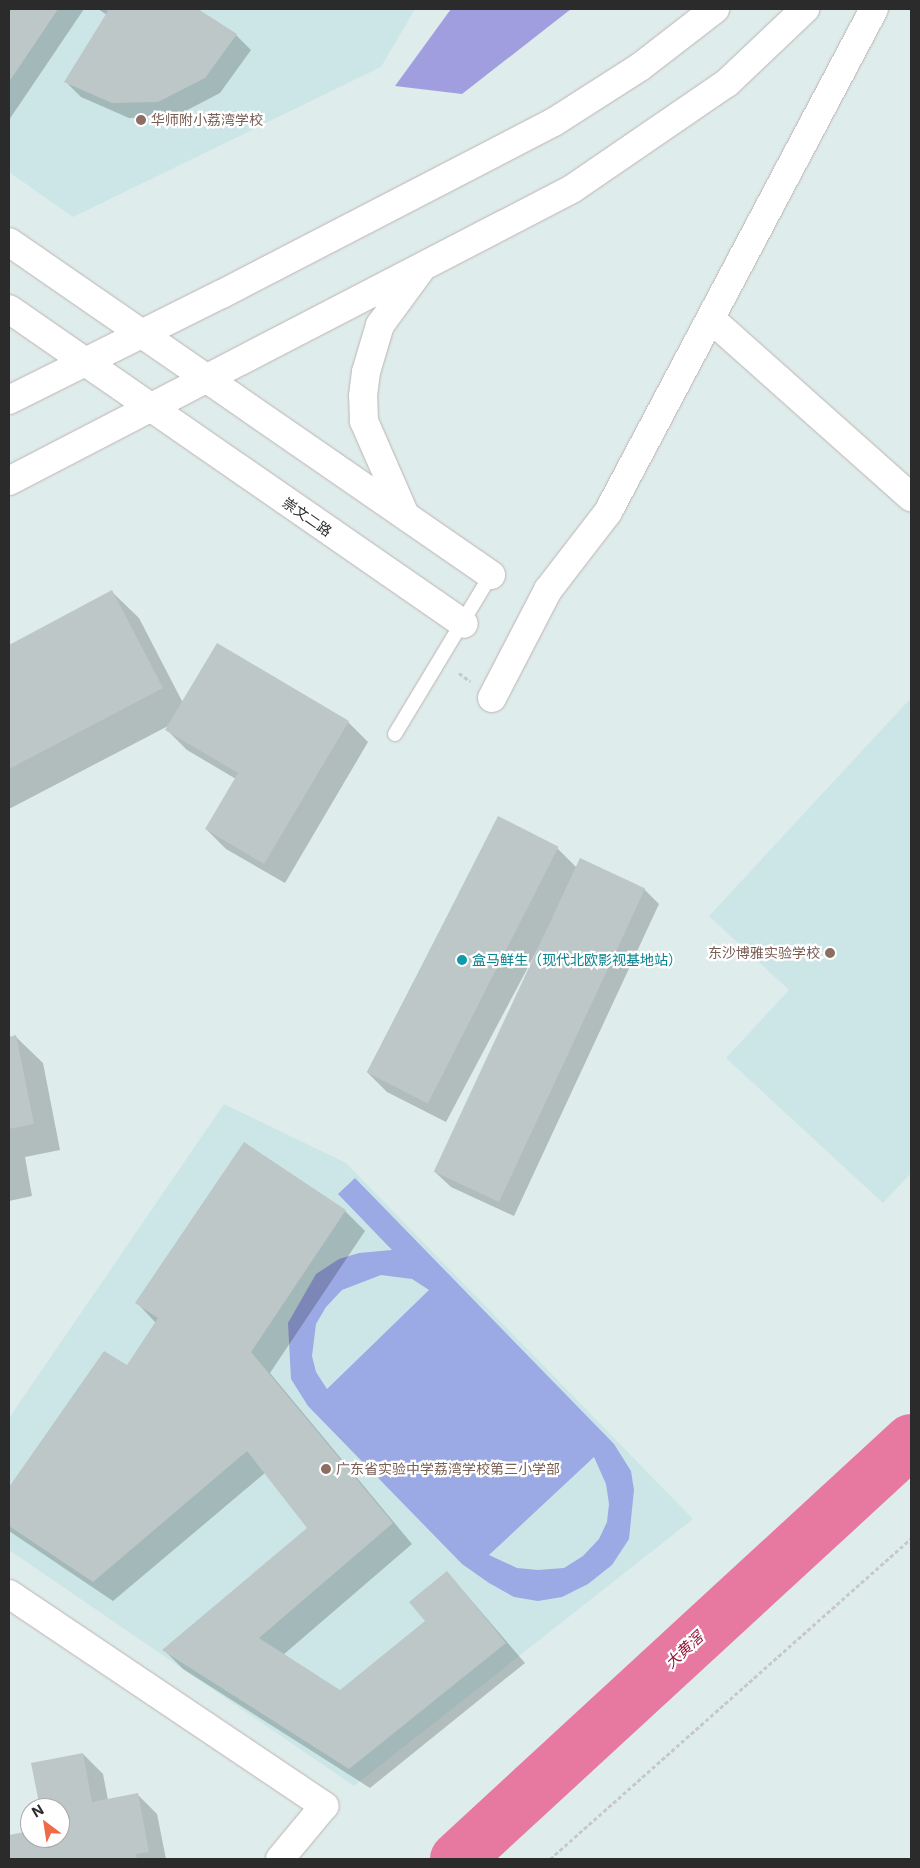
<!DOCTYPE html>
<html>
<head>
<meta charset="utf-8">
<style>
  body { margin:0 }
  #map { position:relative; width:920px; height:1868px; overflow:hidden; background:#deeceb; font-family:Inter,"Noto Sans SC",sans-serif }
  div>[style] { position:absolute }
  .education>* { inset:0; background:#cce6e8 }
  .green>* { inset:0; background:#a19edf }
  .pitch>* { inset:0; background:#9ba9e5 }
  .shadow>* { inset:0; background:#0003 }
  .river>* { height:54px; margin:-27px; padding:0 27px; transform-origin:27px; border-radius:27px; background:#e7789f }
  .building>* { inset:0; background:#bdc7c7; transform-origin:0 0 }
  .path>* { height:3px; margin-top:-1.5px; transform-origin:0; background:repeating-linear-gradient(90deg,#c8c8c8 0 4px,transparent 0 6.5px) }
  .roads { filter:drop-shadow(0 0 1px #bdb4b1) drop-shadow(0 0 1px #bdb4b1) }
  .lane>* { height:14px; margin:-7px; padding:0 7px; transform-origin:7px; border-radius:7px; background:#fff }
  .street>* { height:28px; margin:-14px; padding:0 14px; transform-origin:14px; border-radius:14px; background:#fff }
  .secondary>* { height:28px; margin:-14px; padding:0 14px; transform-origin:14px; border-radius:14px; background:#fff }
  .dots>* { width:14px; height:14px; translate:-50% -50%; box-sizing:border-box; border:2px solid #fff; border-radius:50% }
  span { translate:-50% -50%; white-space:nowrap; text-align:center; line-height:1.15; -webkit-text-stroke:4.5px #fff; paint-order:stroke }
  .education-label { font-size:14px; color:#785e54 }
  .left { translate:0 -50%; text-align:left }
  .right { translate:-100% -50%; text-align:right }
  .street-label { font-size:14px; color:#2b2b2b }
  .culture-label { font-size:14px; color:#0d838f }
  .water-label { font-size:15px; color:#931638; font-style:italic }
  .frame { position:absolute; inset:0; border:10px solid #2b2b2b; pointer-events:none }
  .north { position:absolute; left:20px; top:1798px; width:50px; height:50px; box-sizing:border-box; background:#fff; border:1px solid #aaa; border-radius:50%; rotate:329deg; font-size:14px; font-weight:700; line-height:20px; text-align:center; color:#2b2b2b }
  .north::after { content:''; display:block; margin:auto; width:18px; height:22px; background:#ee6a49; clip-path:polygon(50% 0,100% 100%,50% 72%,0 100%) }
</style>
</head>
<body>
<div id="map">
  <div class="education">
    <div style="clip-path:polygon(9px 9px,415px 9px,381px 67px,73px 217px,9px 172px)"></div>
    <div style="clip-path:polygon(911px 698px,911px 1173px,883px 1203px,726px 1058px,789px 990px,709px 916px)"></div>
    <div style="clip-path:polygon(224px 1104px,346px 1163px,693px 1519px,354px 1786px,9px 1550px,9px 1418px)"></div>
  </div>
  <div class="green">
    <div style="clip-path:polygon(451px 9px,571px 9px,462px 94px,395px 86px)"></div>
  </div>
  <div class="pitch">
    <div style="clip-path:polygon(evenodd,355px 1178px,614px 1444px,631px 1471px,634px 1490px,629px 1539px,612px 1565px,588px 1584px,562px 1597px,538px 1601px,514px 1597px,489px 1583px,462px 1564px,308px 1406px,291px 1379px,288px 1323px,316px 1274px,339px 1259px,359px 1253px,392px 1250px,338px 1194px,355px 1178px,381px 1275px,412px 1279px,429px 1290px,327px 1389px,316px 1372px,312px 1356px,316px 1324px,326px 1307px,342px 1290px,381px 1275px,355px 1178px,594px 1457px,606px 1484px,609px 1504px,607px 1522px,599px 1539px,583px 1556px,564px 1568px,538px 1570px,517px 1568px,489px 1555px,594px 1457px)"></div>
  </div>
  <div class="shadow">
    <div style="clip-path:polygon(9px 9px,84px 9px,9px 120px)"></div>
    <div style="clip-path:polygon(98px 9px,196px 9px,236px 35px,251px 50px,220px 93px,174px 117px,129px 118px,81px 97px,66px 82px,107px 15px)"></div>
    <div style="clip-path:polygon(112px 592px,139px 618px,183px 703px,217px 645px,348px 722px,368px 742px,285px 883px,226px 849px,206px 829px,236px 779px,187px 750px,167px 730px,170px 725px,9px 809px,9px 646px)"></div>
    <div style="clip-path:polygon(498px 818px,557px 848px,577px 868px,644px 889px,659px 904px,514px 1216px,451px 1187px,435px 1172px,553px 920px,446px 1122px,387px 1092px,367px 1072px)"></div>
    <div style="clip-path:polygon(16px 1037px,43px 1063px,60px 1150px,25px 1157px,32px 1196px,9px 1201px,9px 1038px)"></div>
    <div style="clip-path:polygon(345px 1211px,365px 1231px,270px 1373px,412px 1544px,283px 1655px,340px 1691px,427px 1621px,447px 1572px,525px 1663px,370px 1788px,183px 1669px,164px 1650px,309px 1528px,265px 1473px,113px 1601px,9px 1531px,9px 1489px,104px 1353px,127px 1367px,156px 1323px,137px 1303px)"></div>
    <div style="clip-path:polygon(83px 1754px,103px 1774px,108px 1800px,137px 1794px,157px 1814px,166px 1859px,9px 1859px,9px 1837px,30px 1833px,30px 1838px,60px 1838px,60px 1808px,41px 1808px)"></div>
  </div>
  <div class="river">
    <div style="left:457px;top:1859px;width:617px;rotate:-42.64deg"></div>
  </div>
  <div class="building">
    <div style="clip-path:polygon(9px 9px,58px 9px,9px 82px)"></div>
    <div style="clip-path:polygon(104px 9px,198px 9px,237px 34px,205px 78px,158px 102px,112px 103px,64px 82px,108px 11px)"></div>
    <div style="clip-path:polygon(112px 590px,163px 688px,9px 769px,9px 645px)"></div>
    <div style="clip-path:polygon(217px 643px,349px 721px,264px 864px,205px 829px,238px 773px,165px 730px)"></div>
    <div style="left:498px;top:816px;width:68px;height:288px;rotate:27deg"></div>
    <div style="left:580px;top:858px;width:72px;height:346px;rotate:25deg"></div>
    <div style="clip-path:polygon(16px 1035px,34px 1124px,9px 1129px,9px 1037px)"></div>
    <div style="clip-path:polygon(244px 1142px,346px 1210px,251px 1352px,393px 1523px,259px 1638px,340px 1690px,425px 1621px,409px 1602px,447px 1571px,506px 1643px,349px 1769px,162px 1650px,307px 1528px,247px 1451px,93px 1582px,9px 1526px,9px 1487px,104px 1351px,127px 1365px,158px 1318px,135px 1303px)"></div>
    <div style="clip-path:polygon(83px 1753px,92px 1802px,138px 1793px,149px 1852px,136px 1854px,137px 1859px,9px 1859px,9px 1835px,30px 1831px,30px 1838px,60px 1838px,60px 1808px,40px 1808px,31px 1763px)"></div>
  </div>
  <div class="path">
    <div style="left:459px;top:673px;width:14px;rotate:36deg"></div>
    <div style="left:550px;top:1859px;width:483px;rotate:-41.6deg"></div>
  </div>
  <div class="roads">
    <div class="lane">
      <div style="left:395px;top:734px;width:186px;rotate:-58.9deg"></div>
    </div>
    <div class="street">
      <div style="left:711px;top:319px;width:268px;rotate:41.7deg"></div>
      <div style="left:492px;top:698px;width:122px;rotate:-62.6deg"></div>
      <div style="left:548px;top:590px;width:98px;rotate:-52.4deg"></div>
      <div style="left:608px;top:512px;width:569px;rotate:-62.13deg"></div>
    </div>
    <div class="secondary">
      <div style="left:9px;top:242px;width:586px;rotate:34.64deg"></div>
      <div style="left:9px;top:309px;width:553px;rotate:34.7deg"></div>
      <div style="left:9px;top:400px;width:238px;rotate:-26.5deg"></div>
      <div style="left:222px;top:294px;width:374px;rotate:-27.4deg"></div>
      <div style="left:554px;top:122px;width:102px;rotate:-32.6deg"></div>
      <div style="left:640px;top:67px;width:95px;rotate:-37.7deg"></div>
      <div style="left:9px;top:481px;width:634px;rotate:-27.41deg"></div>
      <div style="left:572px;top:189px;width:188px;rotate:-34.4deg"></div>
      <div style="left:727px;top:83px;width:108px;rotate:-43.5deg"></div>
      <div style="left:405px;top:515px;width:103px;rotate:-113.6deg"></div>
      <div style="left:364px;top:421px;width:25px;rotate:-92deg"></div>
      <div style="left:363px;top:396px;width:24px;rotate:-83deg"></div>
      <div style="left:366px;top:372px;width:49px;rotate:-73.4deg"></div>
      <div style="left:380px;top:325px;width:66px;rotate:-53.7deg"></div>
      <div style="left:9px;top:1594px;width:380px;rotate:33.9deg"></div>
      <div style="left:324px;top:1806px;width:69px;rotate:129.7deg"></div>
    </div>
  </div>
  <div class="dots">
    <div style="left:141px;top:120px;background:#8d6e63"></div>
    <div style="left:830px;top:953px;background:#8d6e63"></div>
    <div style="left:462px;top:960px;background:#0f9aa8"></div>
    <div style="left:326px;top:1469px;background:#8d6e63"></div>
  </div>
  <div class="education-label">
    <span class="left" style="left:151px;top:120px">华师附小荔湾学校</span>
    <span class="right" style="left:820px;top:953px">东沙博雅实验学校</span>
    <span class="left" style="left:336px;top:1469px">广东省实验中学荔湾学校第三小学部</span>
  </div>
  <div class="street-label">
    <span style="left:307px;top:517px;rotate:35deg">崇文二路</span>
  </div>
  <div class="culture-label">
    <span class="left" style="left:472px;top:960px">盒马鲜生（现代北欧影视基地站）</span>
  </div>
  <div class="water-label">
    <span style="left:684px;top:1650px;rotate:-43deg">大黄滘</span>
  </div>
  <div class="frame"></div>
  <div class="north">N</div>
</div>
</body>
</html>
